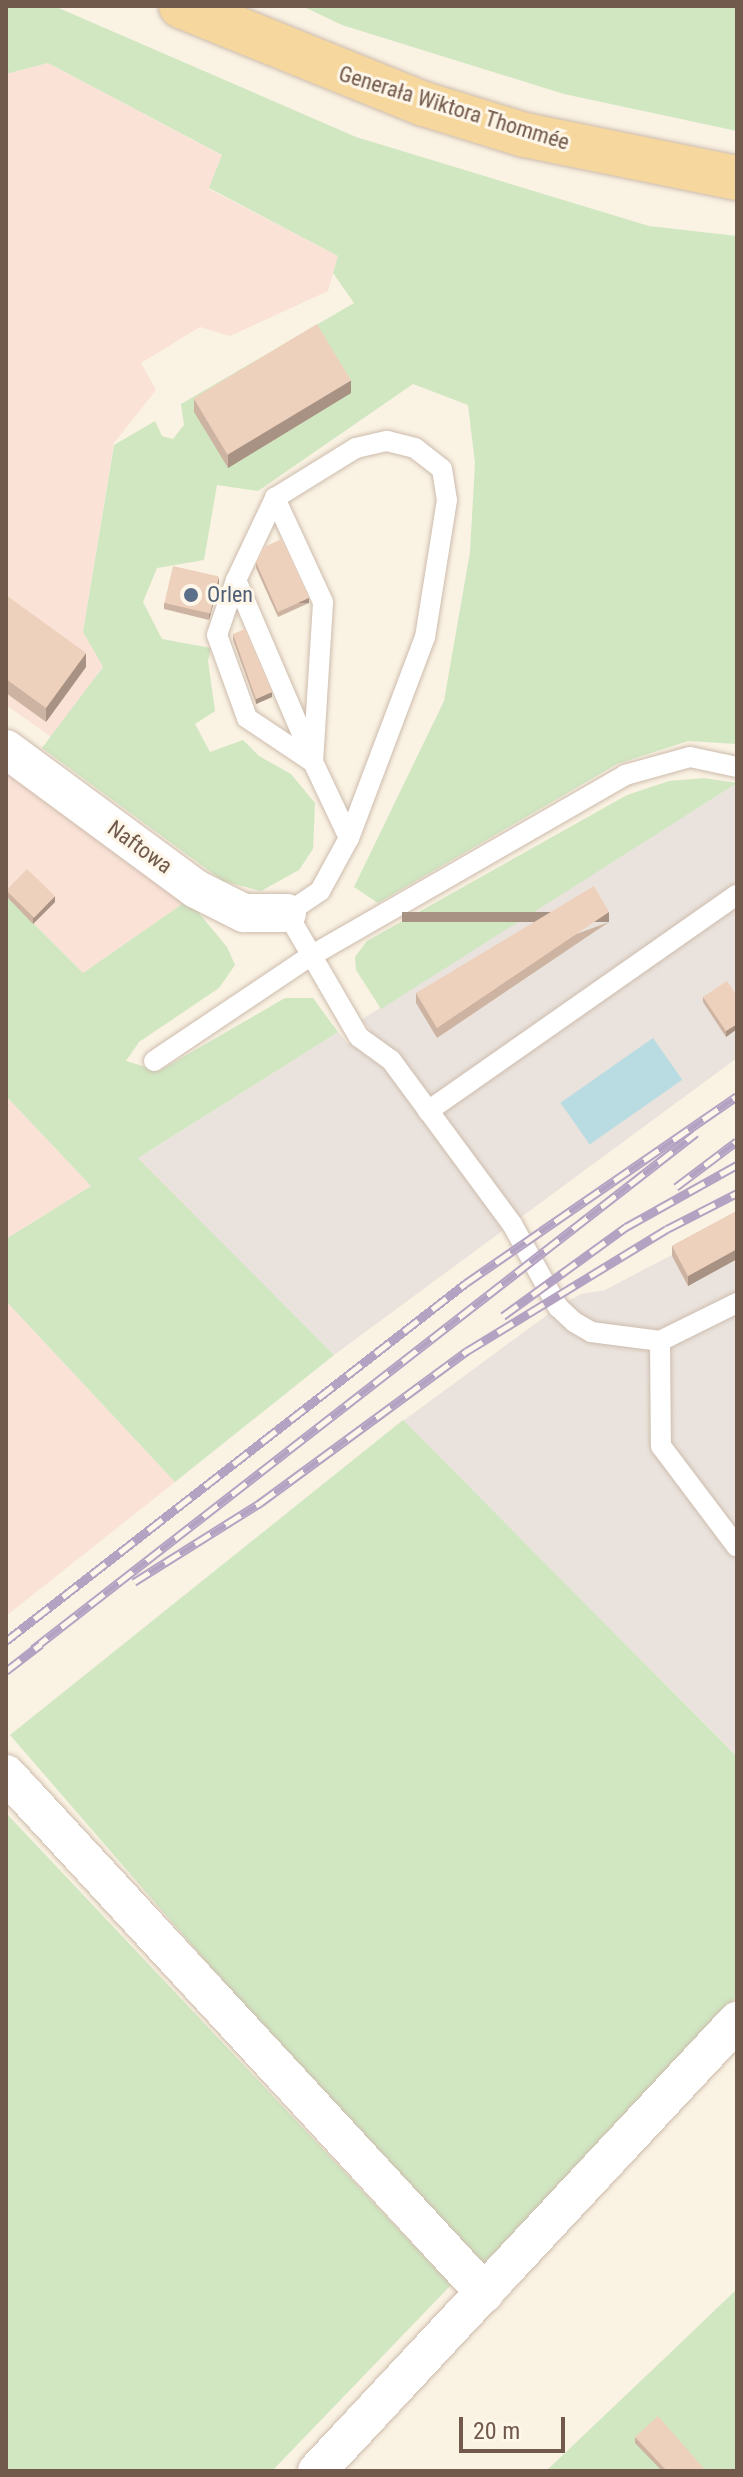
<!DOCTYPE html>
<html>
<head>
<meta charset="utf-8">
<style>
  body { margin:0 }
  #map { position:relative; width:743px; height:2477px; overflow:hidden; background:#faf2e3; font-family:"Roboto Condensed",sans-serif }
  div>[style] { position:absolute }
  .commercial>* { inset:0; background:#fae2d7 }
  .industrial>* { inset:0; background:#eae3dd }
  .green>* { inset:0; background:#d0e7c2 }
  .water>* { inset:0; background:#b9dce2; transform-origin:0 0 }
  .roads { filter:drop-shadow(0 0 2px #cdbcad) drop-shadow(0 0 2px #cdbcad) }
  .service>* { height:20px; margin:-10px; padding:0 10px; transform-origin:10px; border-radius:10px; background:#fff }
  .minor>* { height:38px; margin:-19px; padding:0 19px; transform-origin:19px; border-radius:19px; background:#fff }
  .primary>* { height:44px; margin:-22px; padding:0 22px; transform-origin:22px; border-radius:22px; background:#f6d79e }
  .rail>* { height:9px; margin-top:-4.5px; transform-origin:0; background:repeating-linear-gradient(90deg,#fef6e8 0 18px,#b4a2c3 0 36px); box-sizing:border-box; border-block:2px solid #b4a2c3 }
  .wall>* { inset:0; background:#cdb4a2 }
  .shaded-wall>* { inset:0; background:#a79284; transform-origin:0 0 }
  .building>* { inset:0; background:#eed1bc; transform-origin:0 0 }
  .dots>* { width:22px; height:22px; translate:-50% -50%; box-sizing:border-box; border:4px solid #fef6e8; border-radius:50% }
  span { translate:-50% -50%; white-space:nowrap; text-align:center; line-height:1.15; -webkit-text-stroke:6px #fef6e8; paint-order:stroke }
  .street-label { font-size:22px; color:#71594b }
  .service-label { font-size:22px; color:#4e5e75 }
  .left { translate:0 -50%; text-align:left }
  .frame { position:absolute; inset:0; border:8px solid #71594b; pointer-events:none }
  .scale { position:absolute; left:459px; top:2417px; width:106px; height:36px; box-sizing:border-box; border:4px solid #71594b; border-top:0; padding-left:10px; font-size:24px; line-height:28px; white-space:nowrap; color:#71594b; -webkit-text-stroke:6px #fef6e8; paint-order:stroke }
</style>
</head>
<body>
<div id="map">
  <div class="commercial">
    <div style="clip-path:polygon(48px 63px,223px 156px,209px 189px,338px 256px,328px 291px,230px 336px,200px 327px,141px 363px,156px 390px,114px 443px,83px 632px,103px 666px,53px 738px,6px 705px,6px 74px)"></div>
    <div style="clip-path:polygon(6px 769px,188px 900px,83px 973px,6px 896px)"></div>
    <div style="clip-path:polygon(6px 1096px,91px 1186px,6px 1239px)"></div>
    <div style="clip-path:polygon(6px 1301px,175px 1482px,6px 1616px)"></div>
  </div>
  <div class="industrial">
    <div style="clip-path:polygon(737px 783px,737px 1058px,334px 1355px,138px 1158px,338px 1032px,348px 1044px,371px 1030px,361px 1020px)"></div>
    <div style="clip-path:polygon(737px 1221px,737px 1757px,403px 1421px,558px 1307px,581px 1294px,605px 1290px)"></div>
  </div>
  <div class="green">
    <div style="clip-path:polygon(16px 6px,54px 6px,356px 137px,649px 226px,737px 236px,737px 744px,688px 741px,617px 764px,378px 903px,354px 887px,444px 701px,470px 552px,475px 463px,468px 405px,413px 384px,258px 491px,217px 485px,204px 560px,157px 568px,143px 602px,162px 639px,211px 648px,208px 661px,215px 711px,195px 724px,210px 752px,243px 740px,259px 756px,291px 774px,315px 803px,313px 849px,299px 870px,261px 891px,223px 881px,42px 748px,103px 667px,83px 632px,114px 445px,155px 421px,162px 436px,173px 439px,184px 425px,181px 404px,354px 303px,333px 273px,338px 256px,209px 188px,222px 155px,48px 63px,6px 74px,6px 9px)"></div>
    <div style="clip-path:polygon(302px 6px,737px 6px,737px 131px,564px 94px,342px 25px)"></div>
    <div style="clip-path:polygon(704px 778px,737px 783px,381px 1009px,356px 970px,355px 957px,367px 941px,627px 795px,669px 781px)"></div>
    <div style="clip-path:polygon(6px 896px,83px 973px,188px 900px,227px 947px,235px 965px,219px 988px,139px 1042px,126px 1061px,159px 1071px,285px 998px,313px 998px,338px 1032px,138px 1158px,334px 1355px,175px 1482px,6px 1301px,6px 1239px,91px 1186px,6px 1096px)"></div>
    <div style="clip-path:polygon(403px 1420px,737px 1757px,737px 1996px,489px 2273px,313px 2085px,10px 1735px)"></div>
    <div style="clip-path:polygon(6px 1813px,451px 2285px,272px 2471px,6px 2471px)"></div>
    <div style="clip-path:polygon(737px 2289px,737px 2471px,546px 2471px,667px 2356px)"></div>
  </div>
  <div class="water">
    <div style="left:653px;top:1038px;width:51px;height:113px;rotate:55deg"></div>
  </div>
  <div class="roads">
    <div class="service">
      <div style="left:275px;top:498px;width:91px;rotate:115.4deg"></div>
      <div style="left:236px;top:580px;width:193px;rotate:66.8deg"></div>
      <div style="left:236px;top:580px;width:58px;rotate:109.1deg"></div>
      <div style="left:217px;top:635px;width:88px;rotate:70.1deg"></div>
      <div style="left:247px;top:718px;width:79px;rotate:33.7deg"></div>
      <div style="left:349px;top:838px;width:84px;rotate:-115.3deg"></div>
      <div style="left:313px;top:762px;width:160px;rotate:-86.4deg"></div>
      <div style="left:323px;top:602px;width:115px;rotate:-114.8deg"></div>
      <div style="left:275px;top:498px;width:95px;rotate:-31.7deg"></div>
      <div style="left:356px;top:448px;width:32px;rotate:-13deg"></div>
      <div style="left:387px;top:441px;width:29px;rotate:14deg"></div>
      <div style="left:415px;top:448px;width:34px;rotate:38deg"></div>
      <div style="left:442px;top:469px;width:31px;rotate:81deg"></div>
      <div style="left:447px;top:500px;width:139px;rotate:99.1deg"></div>
      <div style="left:425px;top:637px;width:215px;rotate:110.7deg"></div>
      <div style="left:349px;top:838px;width:60px;rotate:118.7deg"></div>
      <div style="left:320px;top:891px;width:40px;rotate:146deg"></div>
      <div style="left:287px;top:913px;width:143px;rotate:59.9deg"></div>
      <div style="left:359px;top:1037px;width:39px;rotate:36deg"></div>
      <div style="left:391px;top:1060px;width:204px;rotate:53.6deg"></div>
      <div style="left:512px;top:1224px;width:95px;rotate:61deg"></div>
      <div style="left:558px;top:1307px;width:22px;rotate:43deg"></div>
      <div style="left:574px;top:1322px;width:20px;rotate:30deg"></div>
      <div style="left:591px;top:1332px;width:70px;rotate:7.4deg"></div>
      <div style="left:660px;top:1341px;width:86px;rotate:-26.3deg"></div>
      <div style="left:154px;top:1061px;width:187px;rotate:-33.9deg"></div>
      <div style="left:309px;top:957px;width:365px;rotate:-29.9deg"></div>
      <div style="left:625px;top:775px;width:67px;rotate:-15.5deg"></div>
      <div style="left:690px;top:757px;width:48px;rotate:12deg"></div>
      <div style="left:428px;top:1111px;width:377px;rotate:-35deg"></div>
      <div style="left:660px;top:1341px;width:105px;rotate:89.5deg"></div>
      <div style="left:661px;top:1446px;width:126px;rotate:53deg"></div>
    </div>
    <div class="minor">
      <div style="left:6px;top:749px;width:236px;rotate:36.4deg"></div>
      <div style="left:196px;top:889px;width:54px;rotate:26.6deg"></div>
      <div style="left:244px;top:913px;width:43px"></div>
      <div style="left:6px;top:1774px;width:706px;rotate:47.3deg"></div>
      <div style="left:317px;top:2471px;width:616px;rotate:-46.97deg"></div>
    </div>
    <div class="primary">
      <div style="left:181px;top:6px;width:262px;rotate:22deg"></div>
      <div style="left:424px;top:104px;width:106px;rotate:17.1deg"></div>
      <div style="left:525px;top:135px;width:216px;rotate:11.5deg"></div>
    </div>
  </div>
  <div class="rail">
    <div style="left:676px;top:1187px;width:76px;rotate:-37deg"></div>
    <div style="left:503px;top:1316px;width:152px;rotate:-35.9deg"></div>
    <div style="left:626px;top:1227px;width:127px;rotate:-29.2deg"></div>
    <div style="left:134px;top:1582px;width:149px;rotate:-32.1deg"></div>
    <div style="left:260px;top:1503px;width:257px;rotate:-36.3deg"></div>
    <div style="left:467px;top:1351px;width:234px;rotate:-31.4deg"></div>
    <div style="left:667px;top:1229px;width:79px;rotate:-27.2deg"></div>
    <div style="left:6px;top:1641px;width:583px;rotate:-37.89deg"></div>
    <div style="left:466px;top:1283px;width:329px;rotate:-34.6deg"></div>
    <div style="left:33px;top:1649px;width:840px;rotate:-37.89deg"></div>
    <div style="left:6px;top:1671px;width:44px;rotate:-37.6deg"></div>
  </div>
  <div class="wall">
    <div style="clip-path:polygon(351px 393px,228px 468px,194px 412px,194px 398px)"></div>
    <div style="clip-path:polygon(256px 562px,309px 603px,278px 617px,256px 568px)"></div>
    <div style="clip-path:polygon(219px 582px,209px 620px,164px 609px,164px 603px)"></div>
    <div style="clip-path:polygon(6px 595px,86px 667px,46px 722px,6px 693px)"></div>
    <div style="clip-path:polygon(233px 634px,272px 697px,256px 704px,233px 640px)"></div>
    <div style="clip-path:polygon(6px 889px,55px 902px,33px 924px,6px 896px)"></div>
    <div style="clip-path:polygon(609px 922px,437px 1038px,416px 1003px,416px 993px)"></div>
    <div style="clip-path:polygon(737px 996px,737px 1029px,726px 1037px,703px 1002px,703px 997px)"></div>
    <div style="clip-path:polygon(737px 1211px,737px 1259px,688px 1286px,672px 1256px,672px 1246px)"></div>
    <div style="clip-path:polygon(635px 2437px,706px 2471px,662px 2471px,635px 2443px)"></div>
  </div>
  <div class="shaded-wall">
    <div style="clip-path:polygon(351px 380px,351px 393px,228px 468px,228px 454px)"></div>
    <div style="clip-path:polygon(219px 577px,219px 582px,209px 620px,209px 614px)"></div>
    <div style="left:309px;top:598px;width:5px;height:34px;rotate:90deg"></div>
    <div style="clip-path:polygon(86px 653px,86px 667px,46px 722px,46px 708px)"></div>
    <div style="clip-path:polygon(272px 692px,272px 697px,256px 704px,256px 699px)"></div>
    <div style="clip-path:polygon(55px 896px,55px 902px,33px 924px,33px 918px)"></div>
    <div style="left:609px;top:912px;width:10px;height:207px;rotate:90deg"></div>
    <div style="clip-path:polygon(737px 1024px,737px 1029px,726px 1037px,726px 1031px)"></div>
    <div style="clip-path:polygon(737px 1249px,737px 1259px,688px 1286px,688px 1276px)"></div>
  </div>
  <div class="building">
    <div style="left:317px;top:324px;width:66px;height:144px;rotate:59deg"></div>
    <div style="clip-path:polygon(282px 539px,309px 598px,278px 612px,256px 562px,264px 547px)"></div>
    <div style="left:173px;top:566px;width:47px;height:38px;rotate:13deg"></div>
    <div style="clip-path:polygon(6px 595px,86px 653px,46px 708px,6px 679px)"></div>
    <div style="clip-path:polygon(245px 629px,272px 692px,256px 699px,233px 634px)"></div>
    <div style="left:27px;top:869px;width:39px;height:30px;rotate:44deg"></div>
    <div style="clip-path:polygon(594px 886px,609px 912px,437px 1028px,416px 993px)"></div>
    <div style="clip-path:polygon(727px 981px,737px 996px,737px 1024px,726px 1031px,703px 997px)"></div>
    <div style="clip-path:polygon(737px 1211px,737px 1249px,688px 1276px,672px 1246px)"></div>
    <div style="clip-path:polygon(658px 2416px,706px 2471px,667px 2471px,635px 2437px)"></div>
  </div>
  <div class="dots">
    <div style="left:191px;top:595px;background:#5c6f8a"></div>
  </div>
  <div class="street-label">
    <span style="left:454px;top:108px;rotate:17deg">Generała Wiktora Thommée</span>
    <span style="left:140px;top:847px;rotate:36deg">Naftowa</span>
  </div>
  <div class="service-label">
    <span class="left" style="left:207px;top:595px">Orlen</span>
  </div>
  <div class="frame"></div>
  <div class="scale">20 m</div>
</div>
</body>
</html>
